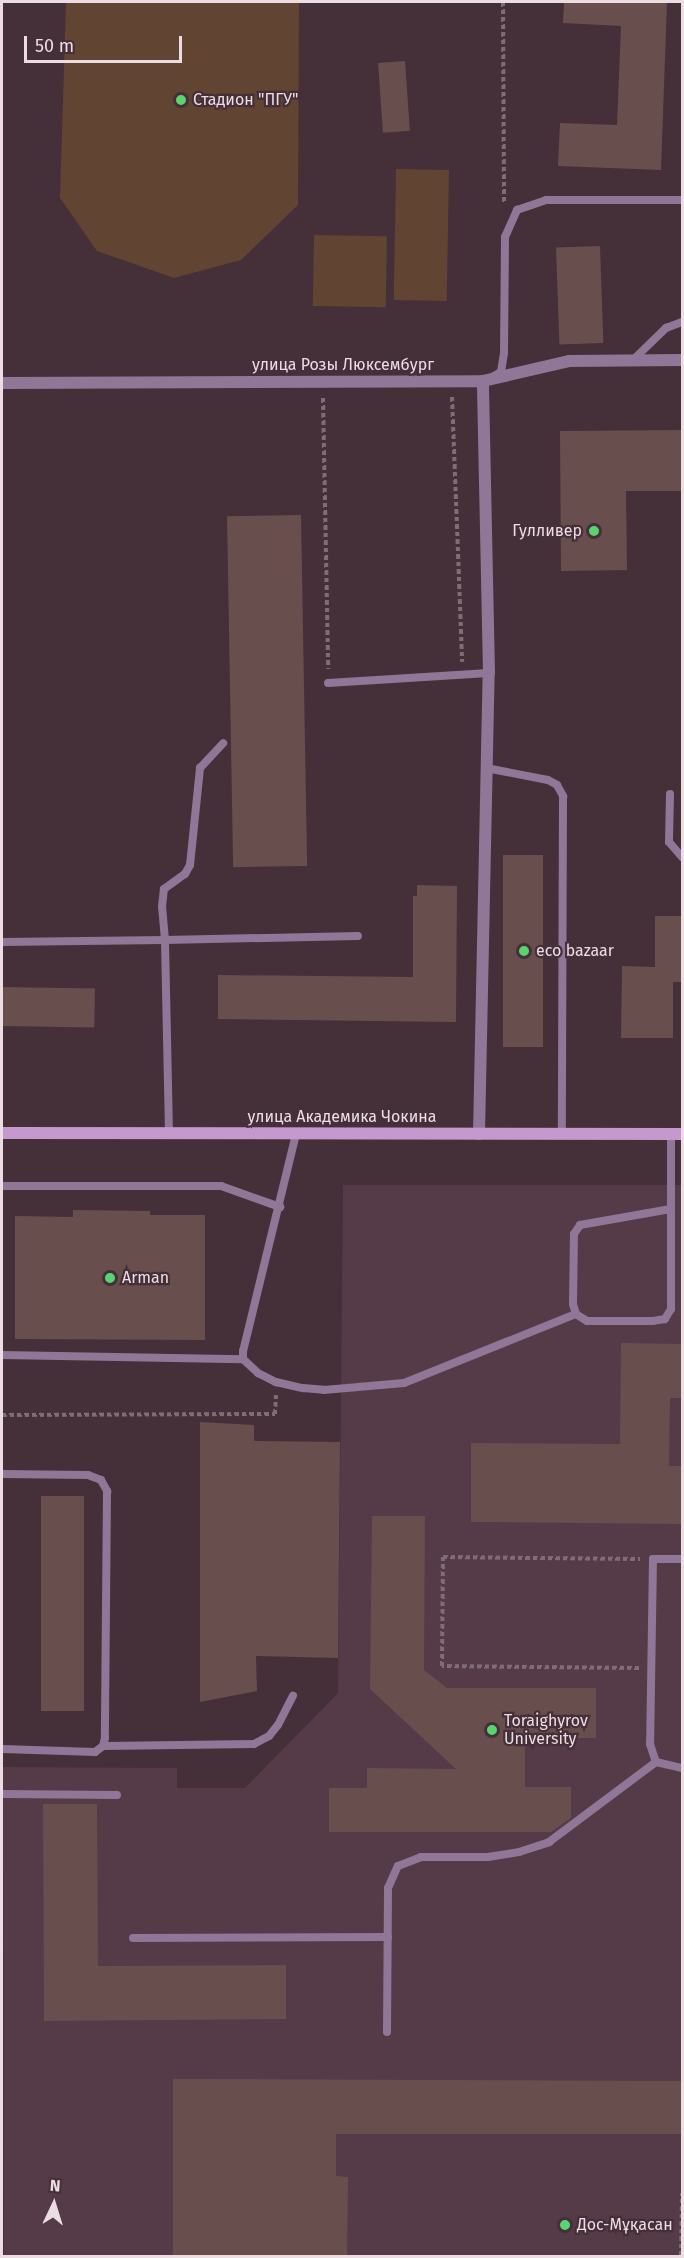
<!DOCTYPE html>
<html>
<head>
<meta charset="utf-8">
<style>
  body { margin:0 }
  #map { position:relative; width:684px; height:2258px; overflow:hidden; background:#452f39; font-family:"Fira Sans",sans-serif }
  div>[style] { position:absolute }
  .built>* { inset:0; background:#553a47 }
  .green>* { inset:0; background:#614432; transform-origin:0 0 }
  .building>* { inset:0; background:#684f4d; transform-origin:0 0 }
  .path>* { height:4px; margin-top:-2px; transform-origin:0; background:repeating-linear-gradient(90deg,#806c75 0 4.5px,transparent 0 7.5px) }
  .lane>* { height:8px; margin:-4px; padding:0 4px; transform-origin:4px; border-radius:4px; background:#907697 }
  .street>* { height:12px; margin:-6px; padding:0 6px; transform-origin:6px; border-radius:6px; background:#907697 }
  .secondary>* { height:12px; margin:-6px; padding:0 6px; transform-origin:6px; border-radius:6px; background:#c399ce }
  .dots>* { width:16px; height:16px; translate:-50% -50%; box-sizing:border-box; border:3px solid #452f39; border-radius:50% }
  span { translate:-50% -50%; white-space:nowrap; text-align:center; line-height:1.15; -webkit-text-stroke:4.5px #452f39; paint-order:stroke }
  .poi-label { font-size:16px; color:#ecdde3 }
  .left { translate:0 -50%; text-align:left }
  .right { translate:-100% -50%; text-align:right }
  .street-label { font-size:16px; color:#ecdde3 }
  .frame { position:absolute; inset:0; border:3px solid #ecdde3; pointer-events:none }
  .north { position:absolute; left:24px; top:2174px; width:60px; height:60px; -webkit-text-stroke:4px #452f39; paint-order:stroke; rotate:4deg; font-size:16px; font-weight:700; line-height:24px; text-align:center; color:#ecdde3 }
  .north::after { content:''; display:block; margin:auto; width:21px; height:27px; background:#ecdde3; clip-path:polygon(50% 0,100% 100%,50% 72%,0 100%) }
  .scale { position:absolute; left:24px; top:36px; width:158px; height:27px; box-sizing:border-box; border:3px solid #ecdde3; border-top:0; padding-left:8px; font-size:18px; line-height:21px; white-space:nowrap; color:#ecdde3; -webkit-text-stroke:4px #452f39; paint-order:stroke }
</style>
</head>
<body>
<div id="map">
  <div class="built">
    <div style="clip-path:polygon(343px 1185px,682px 1185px,682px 2256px,4px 2256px,3px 1767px,177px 1768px,177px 1788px,245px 1788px,338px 1693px)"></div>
  </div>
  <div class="green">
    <div style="clip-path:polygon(66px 2px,299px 2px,298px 205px,241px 260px,174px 278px,97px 251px,60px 198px)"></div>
    <div style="left:449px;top:170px;width:131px;height:53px;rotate:91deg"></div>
    <div style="left:314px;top:235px;width:73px;height:71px;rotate:1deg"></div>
  </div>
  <div class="building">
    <div style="clip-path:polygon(564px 2px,667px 2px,661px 170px,558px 166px,560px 123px,617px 125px,621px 26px,563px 23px)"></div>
    <div style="left:405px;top:61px;width:70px;height:27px;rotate:86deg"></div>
    <div style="left:600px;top:246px;width:97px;height:44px;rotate:88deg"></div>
    <div style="clip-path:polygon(682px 430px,682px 491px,626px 491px,627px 570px,561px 571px,560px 431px)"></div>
    <div style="left:301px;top:515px;width:351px;height:74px;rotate:89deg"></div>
    <div style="left:503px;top:855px;width:40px;height:192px"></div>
    <div style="clip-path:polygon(417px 885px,457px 886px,456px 1022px,218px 1019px,218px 975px,413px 977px,413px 896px,417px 896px)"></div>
    <div style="clip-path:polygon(655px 916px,682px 916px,682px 982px,673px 982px,673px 1038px,621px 1038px,622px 966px,655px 967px)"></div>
    <div style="left:2px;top:987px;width:93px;height:39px;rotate:1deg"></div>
    <div style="clip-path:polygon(73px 1210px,150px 1211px,150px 1215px,205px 1215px,205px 1340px,15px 1339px,15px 1216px,73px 1217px)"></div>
    <div style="clip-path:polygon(621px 1343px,682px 1344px,682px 1398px,670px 1398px,669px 1466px,682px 1466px,682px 1524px,471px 1522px,471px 1443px,620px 1444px)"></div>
    <div style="clip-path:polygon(200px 1422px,254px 1425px,254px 1441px,340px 1442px,338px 1658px,256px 1656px,257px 1691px,200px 1702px)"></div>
    <div style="left:84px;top:1496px;width:215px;height:43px;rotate:90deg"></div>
    <div style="clip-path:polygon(372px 1516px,425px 1516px,424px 1670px,447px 1688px,596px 1688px,596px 1738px,525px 1738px,525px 1787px,571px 1787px,571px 1818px,551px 1832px,329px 1832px,329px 1788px,367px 1788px,367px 1768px,456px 1769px,370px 1689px)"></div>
    <div style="clip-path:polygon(43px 1804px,97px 1804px,98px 1966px,286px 1965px,286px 2019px,44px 2021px)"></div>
    <div style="clip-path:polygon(173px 2079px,682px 2081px,682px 2134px,336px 2134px,336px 2176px,348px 2177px,347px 2256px,173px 2256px)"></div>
  </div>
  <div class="path">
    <div style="left:503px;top:2px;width:200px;rotate:89.7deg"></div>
    <div style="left:452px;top:397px;width:265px;rotate:87.8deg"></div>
    <div style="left:323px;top:398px;width:271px;rotate:88.9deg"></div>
    <div style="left:2px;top:1415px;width:273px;rotate:-0.2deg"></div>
    <div style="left:275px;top:1414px;width:19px;rotate:-87deg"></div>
    <div style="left:639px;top:1668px;width:197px;rotate:-179.4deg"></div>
    <div style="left:442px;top:1666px;width:109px;rotate:-89.5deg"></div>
    <div style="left:443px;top:1557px;width:197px;rotate:0.6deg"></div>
    <div style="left:681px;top:2256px;width:63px;rotate:-89.1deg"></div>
  </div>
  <div class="lane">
    <div style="left:634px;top:359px;width:45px;rotate:-44.1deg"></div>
    <div style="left:666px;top:328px;width:17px;rotate:-21deg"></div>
    <div style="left:494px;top:376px;width:8px;rotate:-30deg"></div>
    <div style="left:501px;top:372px;width:19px;rotate:-81deg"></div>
    <div style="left:504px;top:353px;width:116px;rotate:-89.5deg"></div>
    <div style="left:505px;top:237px;width:30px;rotate:-66deg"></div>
    <div style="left:517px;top:210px;width:31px;rotate:-19deg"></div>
    <div style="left:546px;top:200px;width:136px"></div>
    <div style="left:328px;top:683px;width:161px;rotate:-3.6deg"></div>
    <div style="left:486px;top:768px;width:63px;rotate:11deg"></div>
    <div style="left:548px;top:780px;width:10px;rotate:29deg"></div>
    <div style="left:557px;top:785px;width:13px;rotate:61deg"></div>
    <div style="left:563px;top:796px;width:338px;rotate:90.2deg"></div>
    <div style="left:670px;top:794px;width:48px;rotate:91.2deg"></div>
    <div style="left:669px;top:842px;width:20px;rotate:49deg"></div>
    <div style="left:2px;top:942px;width:163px;rotate:-0.7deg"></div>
    <div style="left:165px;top:940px;width:33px;rotate:-95deg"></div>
    <div style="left:162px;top:907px;width:18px;rotate:-84deg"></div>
    <div style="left:164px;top:889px;width:26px;rotate:-36deg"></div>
    <div style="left:185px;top:874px;width:10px;rotate:-61deg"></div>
    <div style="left:190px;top:865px;width:98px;rotate:-84.1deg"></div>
    <div style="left:200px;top:768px;width:34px;rotate:-47deg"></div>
    <div style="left:169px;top:1133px;width:193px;rotate:-91.2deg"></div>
    <div style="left:165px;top:940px;width:193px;rotate:-1.2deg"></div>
    <div style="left:296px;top:1134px;width:223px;rotate:103.7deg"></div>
    <div style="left:243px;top:1351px;width:8px;rotate:90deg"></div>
    <div style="left:243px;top:1359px;width:21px;rotate:43deg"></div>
    <div style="left:258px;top:1373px;width:20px;rotate:27deg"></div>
    <div style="left:276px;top:1382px;width:28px;rotate:13deg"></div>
    <div style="left:303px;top:1388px;width:21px;rotate:5deg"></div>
    <div style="left:324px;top:1390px;width:80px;rotate:-5deg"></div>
    <div style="left:404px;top:1383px;width:185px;rotate:-21.9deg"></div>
    <div style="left:671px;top:1134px;width:175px;rotate:90deg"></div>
    <div style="left:671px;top:1309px;width:12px;rotate:121deg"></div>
    <div style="left:665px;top:1319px;width:12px;rotate:171deg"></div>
    <div style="left:653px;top:1321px;width:66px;rotate:180deg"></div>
    <div style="left:587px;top:1321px;width:13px;rotate:-148deg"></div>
    <div style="left:576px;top:1314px;width:10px;rotate:-107deg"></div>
    <div style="left:573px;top:1304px;width:70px;rotate:-89.2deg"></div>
    <div style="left:574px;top:1234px;width:11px;rotate:-56deg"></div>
    <div style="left:580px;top:1225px;width:92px;rotate:-10deg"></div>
    <div style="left:2px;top:1186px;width:219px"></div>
    <div style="left:221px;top:1186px;width:63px;rotate:19.6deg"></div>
    <div style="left:2px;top:1355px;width:241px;rotate:1deg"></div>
    <div style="left:2px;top:1474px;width:86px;rotate:0.7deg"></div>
    <div style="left:88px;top:1475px;width:14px;rotate:21deg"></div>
    <div style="left:101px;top:1480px;width:13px;rotate:61deg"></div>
    <div style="left:107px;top:1491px;width:247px;rotate:90.5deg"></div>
    <div style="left:105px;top:1738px;width:8px;rotate:104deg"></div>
    <div style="left:103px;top:1746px;width:10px;rotate:143deg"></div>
    <div style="left:95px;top:1752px;width:93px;rotate:-178.2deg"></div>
    <div style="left:682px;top:1559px;width:29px;rotate:180deg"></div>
    <div style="left:653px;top:1559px;width:185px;rotate:90.9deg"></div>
    <div style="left:650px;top:1744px;width:19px;rotate:72deg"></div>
    <div style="left:656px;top:1762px;width:27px;rotate:13deg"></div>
    <div style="left:103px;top:1746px;width:151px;rotate:-0.8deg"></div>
    <div style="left:254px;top:1744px;width:17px;rotate:-28deg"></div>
    <div style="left:269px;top:1736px;width:14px;rotate:-51deg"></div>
    <div style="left:278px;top:1725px;width:33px;rotate:-63deg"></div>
    <div style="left:2px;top:1794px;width:115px;rotate:0.5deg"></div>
    <div style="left:133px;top:1938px;width:255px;rotate:-0.2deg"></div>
    <div style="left:387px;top:2032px;width:144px;rotate:-89.6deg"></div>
    <div style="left:388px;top:1888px;width:24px;rotate:-66deg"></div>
    <div style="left:398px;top:1866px;width:25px;rotate:-21deg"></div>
    <div style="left:421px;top:1857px;width:67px"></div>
    <div style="left:488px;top:1857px;width:31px;rotate:-9deg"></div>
    <div style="left:519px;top:1852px;width:32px;rotate:-18deg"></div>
    <div style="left:549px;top:1842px;width:134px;rotate:-36.8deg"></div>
  </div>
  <div class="street">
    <div style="left:2px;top:383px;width:481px;rotate:-0.2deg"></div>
    <div style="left:483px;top:381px;width:88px;rotate:-13.1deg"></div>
    <div style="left:569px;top:361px;width:113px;rotate:-0.5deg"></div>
    <div style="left:479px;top:1134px;width:461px;rotate:-88.8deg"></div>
    <div style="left:489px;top:673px;width:292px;rotate:-91.2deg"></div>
  </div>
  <div class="secondary">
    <div style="left:2px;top:1133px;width:680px;rotate:0.08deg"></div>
  </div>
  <div class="dots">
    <div style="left:181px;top:100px;background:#58d56f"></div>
    <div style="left:594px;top:531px;background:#58d56f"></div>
    <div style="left:524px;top:951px;background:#58d56f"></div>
    <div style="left:110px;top:1278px;background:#58d56f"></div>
    <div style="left:492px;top:1730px;background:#58d56f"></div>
    <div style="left:565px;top:2225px;background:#58d56f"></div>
  </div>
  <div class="poi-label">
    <span class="left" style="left:193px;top:100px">Стадион "ПГУ"</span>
    <span class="right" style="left:582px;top:531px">Гулливер</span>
    <span class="left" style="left:536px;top:951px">eco bazaar</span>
    <span class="left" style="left:122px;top:1278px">Arman</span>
    <span class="left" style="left:504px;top:1730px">Toraighyrov<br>University</span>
    <span class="left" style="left:577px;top:2225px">Дос-Мұқасан</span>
  </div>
  <div class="street-label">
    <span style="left:343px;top:365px">улица Розы Люксембург</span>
    <span style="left:342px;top:1117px">улица Академика Чокина</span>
  </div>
  <div class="frame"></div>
  <div class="north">N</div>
  <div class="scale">50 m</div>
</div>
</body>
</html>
